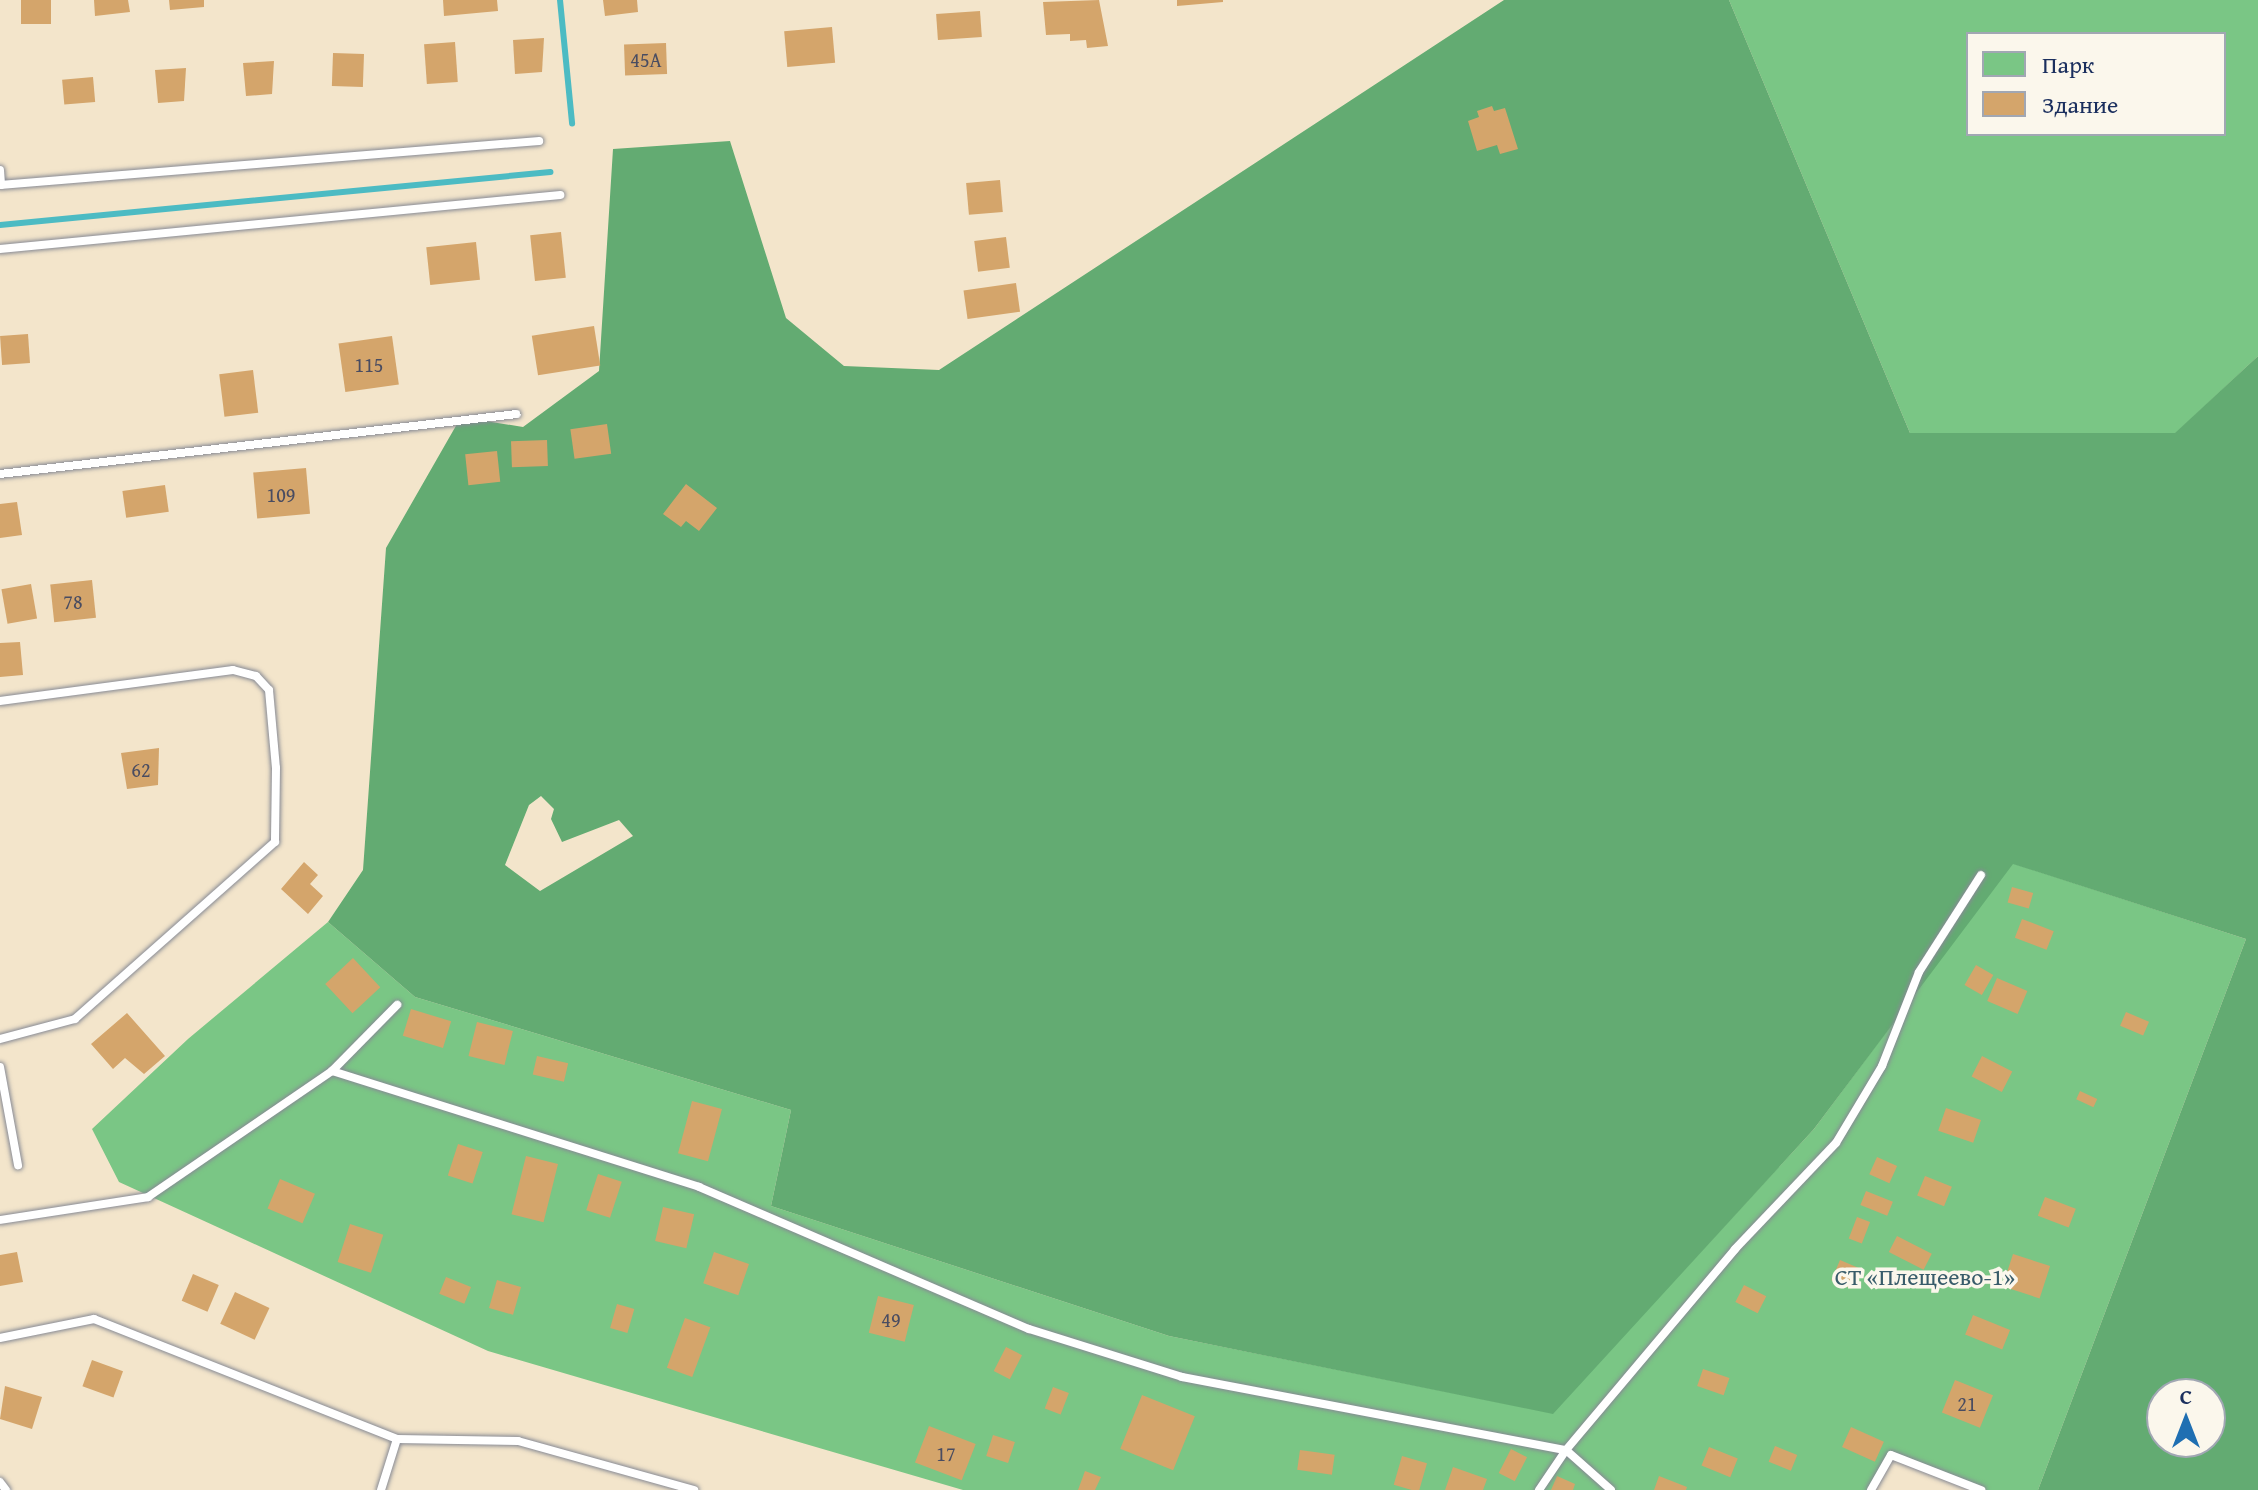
<!DOCTYPE html>
<html>
<head>
<meta charset="utf-8">
<style>
  body { margin:0 }
  #map { position:relative; width:2258px; height:1490px; overflow:hidden; background:#f3e5cb; font-family:"Gentium Book Plus",serif }
  div>[style] { position:absolute }
  .green>* { inset:0; background:#7ac685 }
  .forest>* { inset:0; background:#63ab72 }
  .stream>* { height:6px; margin:-3px; padding:0 3px; transform-origin:3px; border-radius:3px; background:#4cbbc3 }
  .building>* { inset:0; background:#d4a56b; transform-origin:0 0 }
  .roads { filter:drop-shadow(0 0 2px #878a94) drop-shadow(0 0 2px #878a94) }
  .service>* { height:8px; margin:-4px; padding:0 4px; transform-origin:4px; border-radius:4px; background:#fff }
  span { translate:-50% -50%; white-space:nowrap; text-align:center; line-height:1.15; -webkit-text-stroke:7px #fbf7ec; paint-order:stroke }
  .number-label { font-size:20px; color:#494c61 }
  .number-label span { -webkit-text-stroke-width:0 }
  .park-label { font-size:24px; color:#385c6a }
  .legend { position:absolute; left:1966px; top:32px; width:260px; height:104px; box-sizing:border-box; background:#fbf7ec; border:2px solid #a1a7b3; margin:0; padding:10px 14px; list-style:none; font-size:24px; color:#1b2f5e }
  .legend li { display:flex; align-items:center; gap:16px; height:40px }
  .legend b { width:40px; border:2px solid #a1a7b3 }
  .north { position:absolute; left:2146px; top:1378px; width:80px; height:80px; box-sizing:border-box; background:#fbf7ec; border:2px solid #a1a7b3; border-radius:50%; rotate:0deg; font-size:22px; font-weight:700; line-height:32px; text-align:center; color:#1b2f5e }
  .north::after { content:''; display:block; margin:auto; width:28px; height:36px; background:#1f6fb2; clip-path:polygon(50% 0,100% 100%,50% 72%,0 100%) }
</style>
</head>
<body>
<div id="map">
  <div class="green">
    <div style="clip-path:polygon(evenodd,1729px 0,2258px 0,2258px 356px,2176px 433px,1910px 433px,1729px 0,1968px 34px,2224px 34px,2224px 134px,1968px 134px,1968px 34px)"></div>
    <div style="clip-path:polygon(2012px 863px,2246px 939px,2038px 1490px,1981px 1490px,1891px 1455px,1871px 1490px,963px 1490px,488px 1351px,119px 1182px,92px 1129px,188px 1039px,328px 922px,415px 997px,791px 1110px,771px 1206px,1169px 1336px,1552px 1413px,1814px 1129px)"></div>
  </div>
  <div class="forest">
    <div style="clip-path:polygon(evenodd,1504px 0,1729px 0,1910px 433px,2175px 433px,2258px 356px,2258px 1490px,2038px 1490px,2246px 939px,2013px 864px,1814px 1129px,1553px 1414px,1169px 1336px,771px 1206px,791px 1110px,415px 997px,328px 922px,363px 870px,386px 548px,461px 417px,523px 427px,599px 371px,613px 149px,730px 141px,786px 318px,844px 366px,939px 370px,1504px 0,541px 796px,554px 809px,551px 819px,562px 842px,619px 820px,633px 836px,540px 891px,505px 865px,529px 805px,541px 796px,1504px 0,2162px 1394px,2210px 1394px,2210px 1442px,2162px 1442px,2162px 1394px)"></div>
  </div>
  <div class="stream">
    <div style="left:560px;top:0;width:124px;rotate:84.4deg"></div>
    <div style="left:0;top:225px;width:553px;rotate:-5.5deg"></div>
  </div>
  <div class="building">
    <div style="left:21px;top:0;width:30px;height:24px"></div>
    <div style="clip-path:polygon(94px 0,128px 0,130px 12px,95px 16px)"></div>
    <div style="clip-path:polygon(169px 0,204px 0,204px 7px,170px 10px)"></div>
    <div style="clip-path:polygon(443px 0,497px 0,498px 11px,444px 16px)"></div>
    <div style="clip-path:polygon(603px 0,637px 0,638px 12px,605px 16px)"></div>
    <div style="clip-path:polygon(1099px 0,1108px 46px,1087px 48px,1086px 40px,1070px 41px,1070px 34px,1046px 35px,1043px 2px)"></div>
    <div style="clip-path:polygon(1177px 0,1223px 0,1223px 2px,1177px 6px)"></div>
    <div style="left:980px;top:11px;width:26px;height:44px;rotate:86deg"></div>
    <div style="left:832px;top:27px;width:36px;height:48px;rotate:85deg"></div>
    <div style="clip-path:polygon(544px 38px,542px 72px,515px 74px,513px 40px)"></div>
    <div style="left:455px;top:42px;width:40px;height:31px;rotate:86deg"></div>
    <div style="left:666px;top:43px;width:31px;height:42px;rotate:88deg"></div>
    <div style="left:364px;top:54px;width:33px;height:31px;rotate:92deg"></div>
    <div style="clip-path:polygon(274px 61px,272px 94px,246px 96px,243px 63px)"></div>
    <div style="clip-path:polygon(186px 68px,184px 101px,158px 103px,155px 70px)"></div>
    <div style="left:93px;top:77px;width:25px;height:31px;rotate:85deg"></div>
    <div style="clip-path:polygon(1492px 106px,1494px 111px,1505px 108px,1518px 149px,1500px 154px,1497px 145px,1477px 151px,1468px 121px,1479px 117px,1477px 111px)"></div>
    <div style="left:1000px;top:180px;width:32px;height:34px;rotate:85deg"></div>
    <div style="left:561px;top:232px;width:46px;height:31px;rotate:84deg"></div>
    <div style="left:1006px;top:237px;width:31px;height:32px;rotate:83deg"></div>
    <div style="left:476px;top:242px;width:38px;height:50px;rotate:84deg"></div>
    <div style="left:1016px;top:283px;width:29px;height:53px;rotate:82deg"></div>
    <div style="left:594px;top:326px;width:40px;height:63px;rotate:81deg"></div>
    <div style="left:28px;top:334px;width:29px;height:28px;rotate:86deg"></div>
    <div style="left:392px;top:336px;width:49px;height:54px;rotate:82deg"></div>
    <div style="left:253px;top:370px;width:43px;height:34px;rotate:83deg"></div>
    <div style="left:607px;top:424px;width:30px;height:37px;rotate:82deg"></div>
    <div style="left:547px;top:440px;width:26px;height:36px;rotate:88deg"></div>
    <div style="left:497px;top:451px;width:31px;height:32px;rotate:84deg"></div>
    <div style="left:306px;top:468px;width:46px;height:53px;rotate:85deg"></div>
    <div style="clip-path:polygon(686px 484px,717px 508px,699px 531px,686px 521px,681px 527px,663px 514px)"></div>
    <div style="left:165px;top:485px;width:27px;height:43px;rotate:82deg"></div>
    <div style="clip-path:polygon(17px 502px,22px 535px,0 538px,0 504px)"></div>
    <div style="left:92px;top:580px;width:38px;height:42px;rotate:84deg"></div>
    <div style="left:31px;top:584px;width:35px;height:30px;rotate:80deg"></div>
    <div style="clip-path:polygon(20px 642px,23px 675px,0 677px,0 643px)"></div>
    <div style="clip-path:polygon(159px 748px,158px 785px,127px 789px,121px 753px)"></div>
    <div style="clip-path:polygon(304px 862px,318px 875px,310px 884px,323px 896px,308px 914px,281px 889px)"></div>
    <div style="left:2012px;top:887px;width:22px;height:16px;rotate:16deg"></div>
    <div style="left:2022px;top:919px;width:34px;height:20px;rotate:21deg"></div>
    <div style="left:353px;top:958px;width:40px;height:38px;rotate:47deg"></div>
    <div style="left:1976px;top:965px;width:20px;height:23px;rotate:30deg"></div>
    <div style="left:1997px;top:978px;width:33px;height:25px;rotate:23deg"></div>
    <div style="left:411px;top:1009px;width:42px;height:28px;rotate:17deg"></div>
    <div style="left:2126px;top:1012px;width:25px;height:15px;rotate:23deg"></div>
    <div style="clip-path:polygon(127px 1013px,165px 1056px,144px 1074px,125px 1058px,113px 1069px,91px 1044px)"></div>
    <div style="left:477px;top:1022px;width:37px;height:35px;rotate:14deg"></div>
    <div style="left:537px;top:1056px;width:32px;height:19px;rotate:13deg"></div>
    <div style="left:1982px;top:1056px;width:34px;height:23px;rotate:27deg"></div>
    <div style="left:2080px;top:1091px;width:19px;height:9px;rotate:25deg"></div>
    <div style="left:692px;top:1101px;width:31px;height:54px;rotate:15deg"></div>
    <div style="left:1946px;top:1108px;width:37px;height:24px;rotate:19deg"></div>
    <div style="left:458px;top:1144px;width:26px;height:33px;rotate:18deg"></div>
    <div style="left:526px;top:1156px;width:33px;height:60px;rotate:14deg"></div>
    <div style="left:1877px;top:1157px;width:22px;height:19px;rotate:24deg"></div>
    <div style="left:598px;top:1174px;width:25px;height:38px;rotate:18deg"></div>
    <div style="left:1925px;top:1176px;width:29px;height:21px;rotate:22deg"></div>
    <div style="left:280px;top:1179px;width:38px;height:32px;rotate:23deg"></div>
    <div style="left:1866px;top:1191px;width:29px;height:15px;rotate:22deg"></div>
    <div style="left:2045px;top:1197px;width:33px;height:20px;rotate:21deg"></div>
    <div style="left:663px;top:1207px;width:32px;height:35px;rotate:13deg"></div>
    <div style="left:1857px;top:1217px;width:14px;height:23px;rotate:21deg"></div>
    <div style="left:350px;top:1224px;width:35px;height:40px;rotate:18deg"></div>
    <div style="left:1897px;top:1236px;width:39px;height:18px;rotate:27deg"></div>
    <div style="clip-path:polygon(17px 1252px,23px 1282px,0 1286px,0 1255px)"></div>
    <div style="left:714px;top:1252px;width:37px;height:33px;rotate:19deg"></div>
    <div style="left:2013px;top:1254px;width:39px;height:34px;rotate:18deg"></div>
    <div style="left:1840px;top:1260px;width:21px;height:22px;rotate:23deg"></div>
    <div style="left:193px;top:1274px;width:28px;height:29px;rotate:23deg"></div>
    <div style="left:446px;top:1277px;width:27px;height:18px;rotate:22deg"></div>
    <div style="left:497px;top:1280px;width:25px;height:29px;rotate:16deg"></div>
    <div style="left:1744px;top:1285px;width:25px;height:19px;rotate:27deg"></div>
    <div style="left:235px;top:1292px;width:38px;height:35px;rotate:25deg"></div>
    <div style="left:878px;top:1296px;width:37px;height:38px;rotate:14deg"></div>
    <div style="left:617px;top:1304px;width:18px;height:25px;rotate:16deg"></div>
    <div style="left:1973px;top:1315px;width:40px;height:21px;rotate:22deg"></div>
    <div style="left:685px;top:1318px;width:27px;height:53px;rotate:20deg"></div>
    <div style="left:1006px;top:1347px;width:18px;height:27px;rotate:27deg"></div>
    <div style="left:92px;top:1360px;width:33px;height:28px;rotate:20deg"></div>
    <div style="left:1703px;top:1369px;width:28px;height:18px;rotate:19deg"></div>
    <div style="left:1955px;top:1380px;width:41px;height:35px;rotate:22deg"></div>
    <div style="clip-path:polygon(5px 1386px,42px 1397px,32px 1429px,0 1419px)"></div>
    <div style="left:1053px;top:1387px;width:17px;height:23px;rotate:21deg"></div>
    <div style="left:1142px;top:1395px;width:57px;height:58px;rotate:22deg"></div>
    <div style="left:929px;top:1426px;width:50px;height:39px;rotate:21deg"></div>
    <div style="left:1851px;top:1427px;width:36px;height:22px;rotate:24deg"></div>
    <div style="left:993px;top:1435px;width:23px;height:22px;rotate:18deg"></div>
    <div style="left:1775px;top:1446px;width:24px;height:17px;rotate:22deg"></div>
    <div style="left:1709px;top:1447px;width:31px;height:20px;rotate:22deg"></div>
    <div style="left:1511px;top:1449px;width:18px;height:27px;rotate:27deg"></div>
    <div style="left:1300px;top:1450px;width:35px;height:20px;rotate:8deg"></div>
    <div style="left:1402px;top:1456px;width:26px;height:30px;rotate:16deg"></div>
    <div style="clip-path:polygon(1453px 1467px,1487px 1479px,1483px 1490px,1445px 1490px)"></div>
    <div style="clip-path:polygon(1085px 1471px,1101px 1477px,1095px 1490px,1078px 1490px)"></div>
    <div style="clip-path:polygon(1557px 1476px,1575px 1484px,1573px 1490px,1551px 1490px)"></div>
    <div style="clip-path:polygon(1659px 1476px,1687px 1487px,1686px 1490px,1654px 1490px)"></div>
  </div>
  <div class="roads">
    <div class="service">
      <div style="left:0;top:170px;width:15px;rotate:86deg"></div>
      <div style="left:0;top:185px;width:541px;rotate:-4.67deg"></div>
      <div style="left:0;top:249px;width:563px;rotate:-5.51deg"></div>
      <div style="left:0;top:474px;width:520px;rotate:-6.62deg"></div>
      <div style="left:0;top:701px;width:235px;rotate:-7.6deg"></div>
      <div style="left:233px;top:670px;width:24px;rotate:15deg"></div>
      <div style="left:256px;top:676px;width:19px;rotate:47deg"></div>
      <div style="left:269px;top:690px;width:78px;rotate:84.9deg"></div>
      <div style="left:276px;top:768px;width:74px;rotate:90.8deg"></div>
      <div style="left:275px;top:842px;width:267px;rotate:138.5deg"></div>
      <div style="left:75px;top:1019px;width:78px;rotate:165.1deg"></div>
      <div style="left:0;top:1067px;width:100px;rotate:79.6deg"></div>
      <div style="left:332px;top:1071px;width:385px;rotate:17.5deg"></div>
      <div style="left:699px;top:1187px;width:359px;rotate:23.3deg"></div>
      <div style="left:1029px;top:1329px;width:160px;rotate:17.4deg"></div>
      <div style="left:1182px;top:1377px;width:391px;rotate:10.8deg"></div>
      <div style="left:1566px;top:1450px;width:60px;rotate:41.6deg"></div>
      <div style="left:0;top:1220px;width:150px;rotate:-8.8deg"></div>
      <div style="left:148px;top:1197px;width:223px;rotate:-34.4deg"></div>
      <div style="left:332px;top:1071px;width:93px;rotate:-45.4deg"></div>
      <div style="left:0;top:1338px;width:96px;rotate:-11.4deg"></div>
      <div style="left:94px;top:1319px;width:326px;rotate:21.6deg"></div>
      <div style="left:397px;top:1439px;width:121px;rotate:0.9deg"></div>
      <div style="left:518px;top:1441px;width:183px;rotate:15.6deg"></div>
      <div style="left:0;top:1482px;width:10px;rotate:53deg"></div>
      <div style="left:381px;top:1490px;width:53px;rotate:-72.6deg"></div>
      <div style="left:1539px;top:1490px;width:48px;rotate:-56deg"></div>
      <div style="left:1566px;top:1450px;width:263px;rotate:-49.9deg"></div>
      <div style="left:1735px;top:1249px;width:146px;rotate:-46.4deg"></div>
      <div style="left:1836px;top:1143px;width:90px;rotate:-59.1deg"></div>
      <div style="left:1882px;top:1066px;width:101px;rotate:-68.5deg"></div>
      <div style="left:1919px;top:972px;width:115px;rotate:-57.4deg"></div>
      <div style="left:1871px;top:1490px;width:40px;rotate:-60.3deg"></div>
      <div style="left:1891px;top:1455px;width:97px;rotate:21.3deg"></div>
    </div>
  </div>
  <div class="number-label">
    <span style="left:646px;top:59px">45А</span>
    <span style="left:369px;top:364px">115</span>
    <span style="left:281px;top:494px">109</span>
    <span style="left:73px;top:601px">78</span>
    <span style="left:141px;top:769px">62</span>
    <span style="left:891px;top:1319px">49</span>
    <span style="left:1967px;top:1403px">21</span>
    <span style="left:946px;top:1453px">17</span>
  </div>
  <div class="park-label">
    <span style="left:1925px;top:1277px">СТ «Плещеево-1»</span>
  </div>
  <ul class="legend">
  <li><b style="height:22px;background:#7ac685"></b>Парк</li>
  <li><b style="height:22px;background:#d4a56b"></b>Здание</li>
  </ul>
  <div class="north">С</div>
</div>
</body>
</html>
